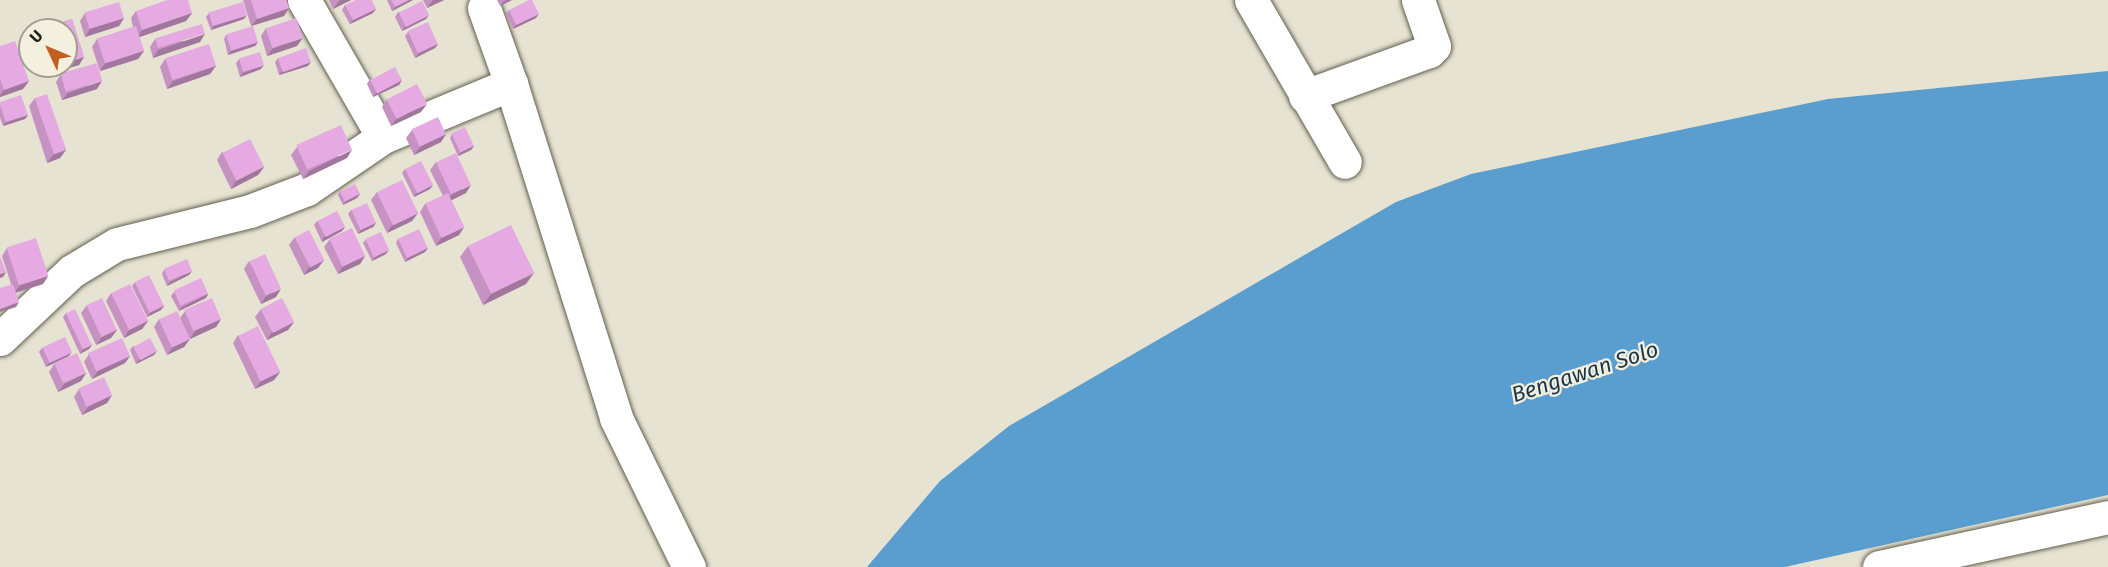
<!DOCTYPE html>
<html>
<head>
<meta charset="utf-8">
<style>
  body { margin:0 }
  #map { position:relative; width:2108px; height:567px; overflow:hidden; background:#e6e3d2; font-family:"Fira Sans",sans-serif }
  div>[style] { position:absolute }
  .water>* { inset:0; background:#599ece }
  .roads { filter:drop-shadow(0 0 2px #625f50) drop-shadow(0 0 2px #625f50) }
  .minor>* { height:33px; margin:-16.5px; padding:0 16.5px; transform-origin:16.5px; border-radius:16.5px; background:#fff }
  .wall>* { inset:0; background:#c692c2 }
  .shaded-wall>* { inset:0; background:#a1779e }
  .building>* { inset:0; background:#e6aae2; transform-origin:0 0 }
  span { translate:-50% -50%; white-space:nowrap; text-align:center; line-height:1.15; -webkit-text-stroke:4.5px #f4f0df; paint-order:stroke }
  .water-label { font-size:22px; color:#18364b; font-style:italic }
  .north { position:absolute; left:18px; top:18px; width:60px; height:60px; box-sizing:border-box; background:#f4f0df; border:2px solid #a09e91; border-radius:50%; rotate:314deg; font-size:16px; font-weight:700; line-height:24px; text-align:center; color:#23221c }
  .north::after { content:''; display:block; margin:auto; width:21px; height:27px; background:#c05f1f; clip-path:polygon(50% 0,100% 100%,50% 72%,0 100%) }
</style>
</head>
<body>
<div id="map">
  <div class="water">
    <div style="clip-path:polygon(2108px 71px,2108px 495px,1785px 567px,867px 567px,940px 481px,1009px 426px,1396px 202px,1471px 174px,1828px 99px)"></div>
  </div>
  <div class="roads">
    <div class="minor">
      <div style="left:1251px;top:0;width:187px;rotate:59.9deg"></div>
      <div style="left:484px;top:8px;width:81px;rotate:70.4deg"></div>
      <div style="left:1305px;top:96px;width:132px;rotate:-19.9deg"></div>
      <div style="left:1429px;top:51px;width:7px;rotate:-45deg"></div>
      <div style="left:1434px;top:46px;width:49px;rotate:-109.2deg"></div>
      <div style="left:383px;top:137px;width:139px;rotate:-22.5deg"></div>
      <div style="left:511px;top:84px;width:350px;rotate:72.5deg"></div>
      <div style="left:616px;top:418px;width:166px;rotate:63.9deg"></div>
      <div style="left:0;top:339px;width:99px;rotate:-43.4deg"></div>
      <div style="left:72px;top:271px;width:52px;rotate:-31deg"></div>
      <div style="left:117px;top:244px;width:137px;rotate:-13.9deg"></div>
      <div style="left:250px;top:211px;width:61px;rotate:-21.1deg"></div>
      <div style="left:307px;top:189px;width:92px;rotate:-34.4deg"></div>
      <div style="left:383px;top:137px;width:158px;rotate:-120deg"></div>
      <div style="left:1879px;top:567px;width:234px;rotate:-12.3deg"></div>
    </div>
  </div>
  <div class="wall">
    <div style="clip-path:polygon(243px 0,286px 0,289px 8px,284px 16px,251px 26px)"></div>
    <div style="clip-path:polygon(329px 0,351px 0,333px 9px)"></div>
    <div style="clip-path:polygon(387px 0,413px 0,392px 11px)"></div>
    <div style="clip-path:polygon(423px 0,444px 0,427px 8px)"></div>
    <div style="clip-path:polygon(497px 0,512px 0,500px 6px)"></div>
    <div style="clip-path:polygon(345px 5px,376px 9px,373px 13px,350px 24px,342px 10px)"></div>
    <div style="clip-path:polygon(509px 10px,536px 18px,513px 29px,506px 14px)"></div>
    <div style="clip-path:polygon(136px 11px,192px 13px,186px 21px,139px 37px,144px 51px,138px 59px,100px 71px,92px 47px,97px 39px,133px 27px,131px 18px)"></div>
    <div style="clip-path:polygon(398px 12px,426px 19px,402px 31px,395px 17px)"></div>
    <div style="clip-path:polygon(85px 13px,124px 18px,119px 26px,85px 37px,80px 21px)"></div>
    <div style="clip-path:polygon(209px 13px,244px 19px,211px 30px,206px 17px)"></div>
    <div style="clip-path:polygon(72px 19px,84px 57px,79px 65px,49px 74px,47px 66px,66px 66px,66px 30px,41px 30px,42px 28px)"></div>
    <div style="clip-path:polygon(266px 28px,297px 46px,267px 56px,261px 36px)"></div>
    <div style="clip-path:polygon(408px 32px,438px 44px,435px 48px,415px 58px,405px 36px)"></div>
    <div style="clip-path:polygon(226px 35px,258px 42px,255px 46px,228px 55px,224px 39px)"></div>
    <div style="clip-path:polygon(155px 39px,200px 42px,153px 58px,150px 47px)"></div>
    <div style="clip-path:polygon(0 46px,29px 81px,23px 89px,0 97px)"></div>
    <div style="clip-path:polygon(278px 58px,308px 66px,279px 75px,275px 62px)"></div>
    <div style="clip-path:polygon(165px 59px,216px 66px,210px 74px,167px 89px,160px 67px)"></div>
    <div style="clip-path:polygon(239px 59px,261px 69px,240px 77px,236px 63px)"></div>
    <div style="clip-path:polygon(61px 74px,97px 89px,62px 100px,56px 82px)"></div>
    <div style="clip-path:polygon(370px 79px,402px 80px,399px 85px,373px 97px,367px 84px)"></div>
    <div style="clip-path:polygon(35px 98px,66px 150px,60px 158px,47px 163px,29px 106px)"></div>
    <div style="clip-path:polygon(387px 99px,421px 112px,391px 126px,382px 107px)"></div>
    <div style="clip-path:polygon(0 102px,28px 115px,25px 119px,3px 126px,0 118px)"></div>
    <div style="clip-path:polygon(412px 130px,446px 134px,441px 142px,414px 155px,406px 138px)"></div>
    <div style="clip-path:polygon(452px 134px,474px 146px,471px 150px,458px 156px,450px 138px)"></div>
    <div style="clip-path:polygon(297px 147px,347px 158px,303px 179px,291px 155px)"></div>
    <div style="clip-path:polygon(222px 152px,264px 167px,258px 175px,231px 189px,217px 160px)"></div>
    <div style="clip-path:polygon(436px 162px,466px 193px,451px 200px,464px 227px,459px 235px,436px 246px,420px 212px,425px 204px,443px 196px,430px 170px)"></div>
    <div style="clip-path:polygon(405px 169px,430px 189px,414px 197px,402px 173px)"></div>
    <div style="clip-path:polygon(340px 191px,360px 194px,357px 198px,343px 205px,338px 195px)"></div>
    <div style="clip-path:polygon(377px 192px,418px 213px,412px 221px,387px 233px,371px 200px)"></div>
    <div style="clip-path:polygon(351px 210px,376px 223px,373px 227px,358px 234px,348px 214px)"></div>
    <div style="clip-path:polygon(317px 221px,345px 227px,342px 231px,322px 242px,314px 225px)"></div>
    <div style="clip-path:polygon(295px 237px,324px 260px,318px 268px,304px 275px,289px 245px)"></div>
    <div style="clip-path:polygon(330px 239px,365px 256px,360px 264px,338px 274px,324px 247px)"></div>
    <div style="clip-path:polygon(366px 239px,386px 254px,372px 261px,363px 243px)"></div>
    <div style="clip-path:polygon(398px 239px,428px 248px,425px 252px,405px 262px,396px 243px)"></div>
    <div style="clip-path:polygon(468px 246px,526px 284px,483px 305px,460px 257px)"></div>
    <div style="clip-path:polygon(7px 248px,48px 276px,43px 284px,16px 293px,16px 307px,11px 284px,2px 256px)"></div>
    <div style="clip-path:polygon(249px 261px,276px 297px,261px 304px,244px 269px)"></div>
    <div style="clip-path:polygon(164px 270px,189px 275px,167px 286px,162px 274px)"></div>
    <div style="clip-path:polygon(135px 282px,164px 306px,161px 310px,147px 317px,132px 286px)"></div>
    <div style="clip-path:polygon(174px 292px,208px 294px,206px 298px,179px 311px,171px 296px)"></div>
    <div style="clip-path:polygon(111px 293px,148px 321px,142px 329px,124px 338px,106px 301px)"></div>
    <div style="clip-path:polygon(87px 305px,117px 330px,111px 338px,96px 345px,81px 313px)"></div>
    <div style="clip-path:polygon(261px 309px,294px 322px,288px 330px,267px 340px,255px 317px)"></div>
    <div style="clip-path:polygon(185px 311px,221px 319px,216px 327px,190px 339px,184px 347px,167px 355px,154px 327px,159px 319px,180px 318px)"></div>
    <div style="clip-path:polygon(66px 313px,92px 345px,89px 349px,80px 354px,63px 317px)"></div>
    <div style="clip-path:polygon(238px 335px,280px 372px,274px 380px,255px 389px,233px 343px)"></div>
    <div style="clip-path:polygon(133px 346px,157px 351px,154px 355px,136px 364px,130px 350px)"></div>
    <div style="clip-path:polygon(42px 348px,69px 356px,46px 367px,39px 352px)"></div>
    <div style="clip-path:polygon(89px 354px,130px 356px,125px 363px,92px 379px,84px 362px)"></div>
    <div style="clip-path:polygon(54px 364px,86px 373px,81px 381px,58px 392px,49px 372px)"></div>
    <div style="clip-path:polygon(79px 389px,112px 395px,107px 403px,82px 415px,74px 397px)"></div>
  </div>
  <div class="shaded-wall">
    <div style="clip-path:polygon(340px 0,351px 0,333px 9px,339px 1px)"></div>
    <div style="clip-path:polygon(409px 0,413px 0,392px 11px,395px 7px)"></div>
    <div style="clip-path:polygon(433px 0,444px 0,427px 8px)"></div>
    <div style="clip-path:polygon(507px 0,512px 0,500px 6px,503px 2px)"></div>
    <div style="clip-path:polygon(289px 8px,284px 16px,251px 26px,257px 19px)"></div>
    <div style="clip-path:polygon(376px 9px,373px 13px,350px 24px,353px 20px)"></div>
    <div style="clip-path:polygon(192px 13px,186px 21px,137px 38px,142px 30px)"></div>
    <div style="clip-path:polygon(539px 14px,536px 18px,513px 29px,516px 25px)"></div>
    <div style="clip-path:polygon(247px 15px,244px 19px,211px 30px,214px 26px)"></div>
    <div style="clip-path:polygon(429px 15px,426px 19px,402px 31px,405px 27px)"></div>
    <div style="clip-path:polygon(124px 18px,119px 26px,85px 37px,90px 29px)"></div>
    <div style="clip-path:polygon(205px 34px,200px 42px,153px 58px,158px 50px)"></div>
    <div style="clip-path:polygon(303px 38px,297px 46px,267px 56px,273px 48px)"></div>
    <div style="clip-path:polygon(258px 42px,255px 46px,228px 55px,231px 51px)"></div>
    <div style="clip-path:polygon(438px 44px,435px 48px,415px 58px,418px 54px)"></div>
    <div style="clip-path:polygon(144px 51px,138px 59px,100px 71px,105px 63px)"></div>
    <div style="clip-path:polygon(84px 57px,79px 65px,49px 74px,55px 66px,66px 66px,66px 63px)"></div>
    <div style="clip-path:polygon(311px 62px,308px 66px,279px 75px,282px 71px)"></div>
    <div style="clip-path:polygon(264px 65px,261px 69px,240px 77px,243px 73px)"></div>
    <div style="clip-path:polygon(216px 66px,210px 74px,167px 89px,173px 81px)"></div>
    <div style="clip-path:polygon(402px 80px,399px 85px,373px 97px,376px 93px)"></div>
    <div style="clip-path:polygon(29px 81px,23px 89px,0 97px,0 95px,4px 90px)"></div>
    <div style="clip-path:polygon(102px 81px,97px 89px,62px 100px,68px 93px)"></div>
    <div style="clip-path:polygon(427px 104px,421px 112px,391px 126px,397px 118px)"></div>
    <div style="clip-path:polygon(28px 115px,25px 119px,3px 126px,6px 122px)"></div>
    <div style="clip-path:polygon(446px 134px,441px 142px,414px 155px,420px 147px)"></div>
    <div style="clip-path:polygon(474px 146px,471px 150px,458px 156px,461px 152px)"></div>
    <div style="clip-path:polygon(66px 150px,60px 158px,47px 163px,53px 155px)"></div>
    <div style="clip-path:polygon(352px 150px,347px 158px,303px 179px,309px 171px)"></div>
    <div style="clip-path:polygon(264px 167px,258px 175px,231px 189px,236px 181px)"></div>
    <div style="clip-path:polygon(433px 185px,430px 189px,414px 197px,417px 192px)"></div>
    <div style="clip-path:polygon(471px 185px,466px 193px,446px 203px,451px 195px)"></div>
    <div style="clip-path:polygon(360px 194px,357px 198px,343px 205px,346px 201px)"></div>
    <div style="clip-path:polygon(418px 213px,412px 221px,387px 233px,392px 225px)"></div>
    <div style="clip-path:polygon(376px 223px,373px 227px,358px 234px,361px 230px)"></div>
    <div style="clip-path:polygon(345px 227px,342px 231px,322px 242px,324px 237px)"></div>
    <div style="clip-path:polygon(464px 227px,459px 235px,436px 246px,441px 238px)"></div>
    <div style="clip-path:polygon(428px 248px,425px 252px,405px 262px,408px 258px)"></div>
    <div style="clip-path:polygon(389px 250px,386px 254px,372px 261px,375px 257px)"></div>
    <div style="clip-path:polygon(365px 256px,360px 264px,338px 274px,343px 266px)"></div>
    <div style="clip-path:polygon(324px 260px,318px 268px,304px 275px,309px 267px)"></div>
    <div style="clip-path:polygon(192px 271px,189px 275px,167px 286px,170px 282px)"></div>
    <div style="clip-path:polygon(6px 272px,3px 277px,0 278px,0 274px)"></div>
    <div style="clip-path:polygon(534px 273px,526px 284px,483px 305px,491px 294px)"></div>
    <div style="clip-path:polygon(48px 276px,43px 284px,14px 293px,20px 285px)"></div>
    <div style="clip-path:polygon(281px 289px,276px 297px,261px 304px,266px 296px)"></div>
    <div style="clip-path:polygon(208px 294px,206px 298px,179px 311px,182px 307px)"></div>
    <div style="clip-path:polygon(19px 302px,16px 307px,0 312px,0 309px)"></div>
    <div style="clip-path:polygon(164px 306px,161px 310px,147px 317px,150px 313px)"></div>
    <div style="clip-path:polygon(221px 319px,216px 327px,190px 339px,184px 347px,167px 355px,173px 347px,190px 339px,195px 331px)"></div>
    <div style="clip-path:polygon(148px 321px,142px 329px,124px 338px,129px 330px)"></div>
    <div style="clip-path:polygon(294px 322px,288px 330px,267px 340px,272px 332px)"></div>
    <div style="clip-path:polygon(117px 330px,111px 338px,96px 345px,102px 337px)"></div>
    <div style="clip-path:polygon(92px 345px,89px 349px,80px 354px,83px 349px)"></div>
    <div style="clip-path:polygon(157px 351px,154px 355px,136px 364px,139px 359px)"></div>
    <div style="clip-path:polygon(72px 352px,69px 356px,46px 367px,49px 363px)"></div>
    <div style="clip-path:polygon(130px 356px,125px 363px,92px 379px,98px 371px)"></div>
    <div style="clip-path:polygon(280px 372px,274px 380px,255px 389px,261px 381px)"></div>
    <div style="clip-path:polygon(86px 373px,81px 381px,58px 392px,64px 384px)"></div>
    <div style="clip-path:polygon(112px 395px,107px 403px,82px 415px,88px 407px)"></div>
  </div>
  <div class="building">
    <div style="clip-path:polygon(167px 0,188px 0,192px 13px,142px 30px,136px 11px)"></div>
    <div style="clip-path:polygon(251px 0,286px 0,289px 8px,257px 19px)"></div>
    <div style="clip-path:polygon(356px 0,372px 0,376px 9px,353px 20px,345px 5px)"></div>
    <div style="clip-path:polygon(391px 0,409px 0,395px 7px)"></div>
    <div style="clip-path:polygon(529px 0,532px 0,539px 14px,516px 25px,509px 10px)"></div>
    <div style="left:422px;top:1px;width:16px;height:26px;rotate:63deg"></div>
    <div style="left:119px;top:2px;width:17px;height:36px;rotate:73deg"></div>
    <div style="left:243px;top:2px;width:14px;height:36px;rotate:73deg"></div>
    <div style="left:296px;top:18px;width:21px;height:32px;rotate:71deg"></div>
    <div style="clip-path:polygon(72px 19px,84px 57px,66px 63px,66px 30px,43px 30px,42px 28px)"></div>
    <div style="left:428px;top:22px;width:24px;height:22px;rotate:66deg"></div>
    <div style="left:202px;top:24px;width:10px;height:49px;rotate:73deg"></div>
    <div style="left:136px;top:26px;width:26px;height:41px;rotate:72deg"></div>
    <div style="left:253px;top:26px;width:17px;height:28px;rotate:73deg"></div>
    <div style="clip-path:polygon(15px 41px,29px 81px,4px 90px,0 78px,0 46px)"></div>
    <div style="left:209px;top:44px;width:23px;height:46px;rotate:72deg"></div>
    <div style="left:306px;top:48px;width:15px;height:30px;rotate:70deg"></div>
    <div style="left:260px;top:52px;width:14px;height:22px;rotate:73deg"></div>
    <div style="left:97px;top:63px;width:19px;height:38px;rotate:74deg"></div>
    <div style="left:395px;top:67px;width:15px;height:28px;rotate:62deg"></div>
    <div style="left:417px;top:84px;width:22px;height:34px;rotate:63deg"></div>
    <div style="left:47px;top:94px;width:59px;height:13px;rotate:71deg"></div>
    <div style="clip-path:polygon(21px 95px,28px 115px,6px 122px,0 105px,0 102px)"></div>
    <div style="left:438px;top:117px;width:19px;height:29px;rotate:65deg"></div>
    <div style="left:341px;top:125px;width:27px;height:49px;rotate:66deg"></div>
    <div style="left:465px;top:127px;width:21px;height:15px;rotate:65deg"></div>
    <div style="left:250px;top:139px;width:31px;height:31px;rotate:63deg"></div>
    <div style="left:456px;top:153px;width:35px;height:22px;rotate:65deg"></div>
    <div style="left:421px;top:161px;width:27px;height:18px;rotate:63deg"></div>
    <div style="left:402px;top:180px;width:37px;height:28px;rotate:64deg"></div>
    <div style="left:355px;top:184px;width:11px;height:17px;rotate:63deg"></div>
    <div style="left:448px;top:193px;width:38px;height:25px;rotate:65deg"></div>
    <div style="left:367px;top:203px;width:22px;height:17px;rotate:66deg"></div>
    <div style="left:337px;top:211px;width:18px;height:22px;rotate:63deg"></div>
    <div style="left:511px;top:225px;width:53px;height:48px;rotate:64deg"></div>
    <div style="left:352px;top:228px;width:31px;height:25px;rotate:65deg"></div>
    <div style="left:419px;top:229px;width:21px;height:23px;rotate:65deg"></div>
    <div style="left:309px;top:230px;width:34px;height:16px;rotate:63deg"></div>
    <div style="left:381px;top:232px;width:20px;height:17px;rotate:66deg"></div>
    <div style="left:36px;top:238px;width:40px;height:31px;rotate:72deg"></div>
    <div style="left:265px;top:254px;width:38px;height:17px;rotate:65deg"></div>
    <div style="clip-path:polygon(0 258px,1px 258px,6px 272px,0 274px)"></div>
    <div style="left:187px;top:259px;width:13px;height:25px;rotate:67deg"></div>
    <div style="left:149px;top:275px;width:34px;height:16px;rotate:64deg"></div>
    <div style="left:201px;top:278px;width:17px;height:30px;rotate:66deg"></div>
    <div style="clip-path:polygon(13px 284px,19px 302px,0 309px,0 288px)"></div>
    <div style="left:130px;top:284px;width:41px;height:21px;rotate:64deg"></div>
    <div style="left:102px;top:298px;width:35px;height:17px;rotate:65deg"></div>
    <div style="left:212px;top:298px;width:23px;height:30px;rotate:67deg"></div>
    <div style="left:282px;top:298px;width:27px;height:24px;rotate:63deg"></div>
    <div style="left:75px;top:309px;width:40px;height:10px;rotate:65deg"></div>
    <div style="left:177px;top:311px;width:31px;height:20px;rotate:65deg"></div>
    <div style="left:258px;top:326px;width:51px;height:22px;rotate:64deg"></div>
    <div style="left:65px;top:337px;width:17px;height:25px;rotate:65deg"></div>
    <div style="left:122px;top:338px;width:20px;height:37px;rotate:66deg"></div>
    <div style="left:150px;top:338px;width:15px;height:19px;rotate:62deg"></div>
    <div style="left:77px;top:353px;width:22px;height:25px;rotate:66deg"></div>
    <div style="left:104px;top:377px;width:20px;height:28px;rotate:66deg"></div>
  </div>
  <div class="water-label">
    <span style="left:1585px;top:372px;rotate:-18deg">Bengawan Solo</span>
  </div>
  <div class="north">U</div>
</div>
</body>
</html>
